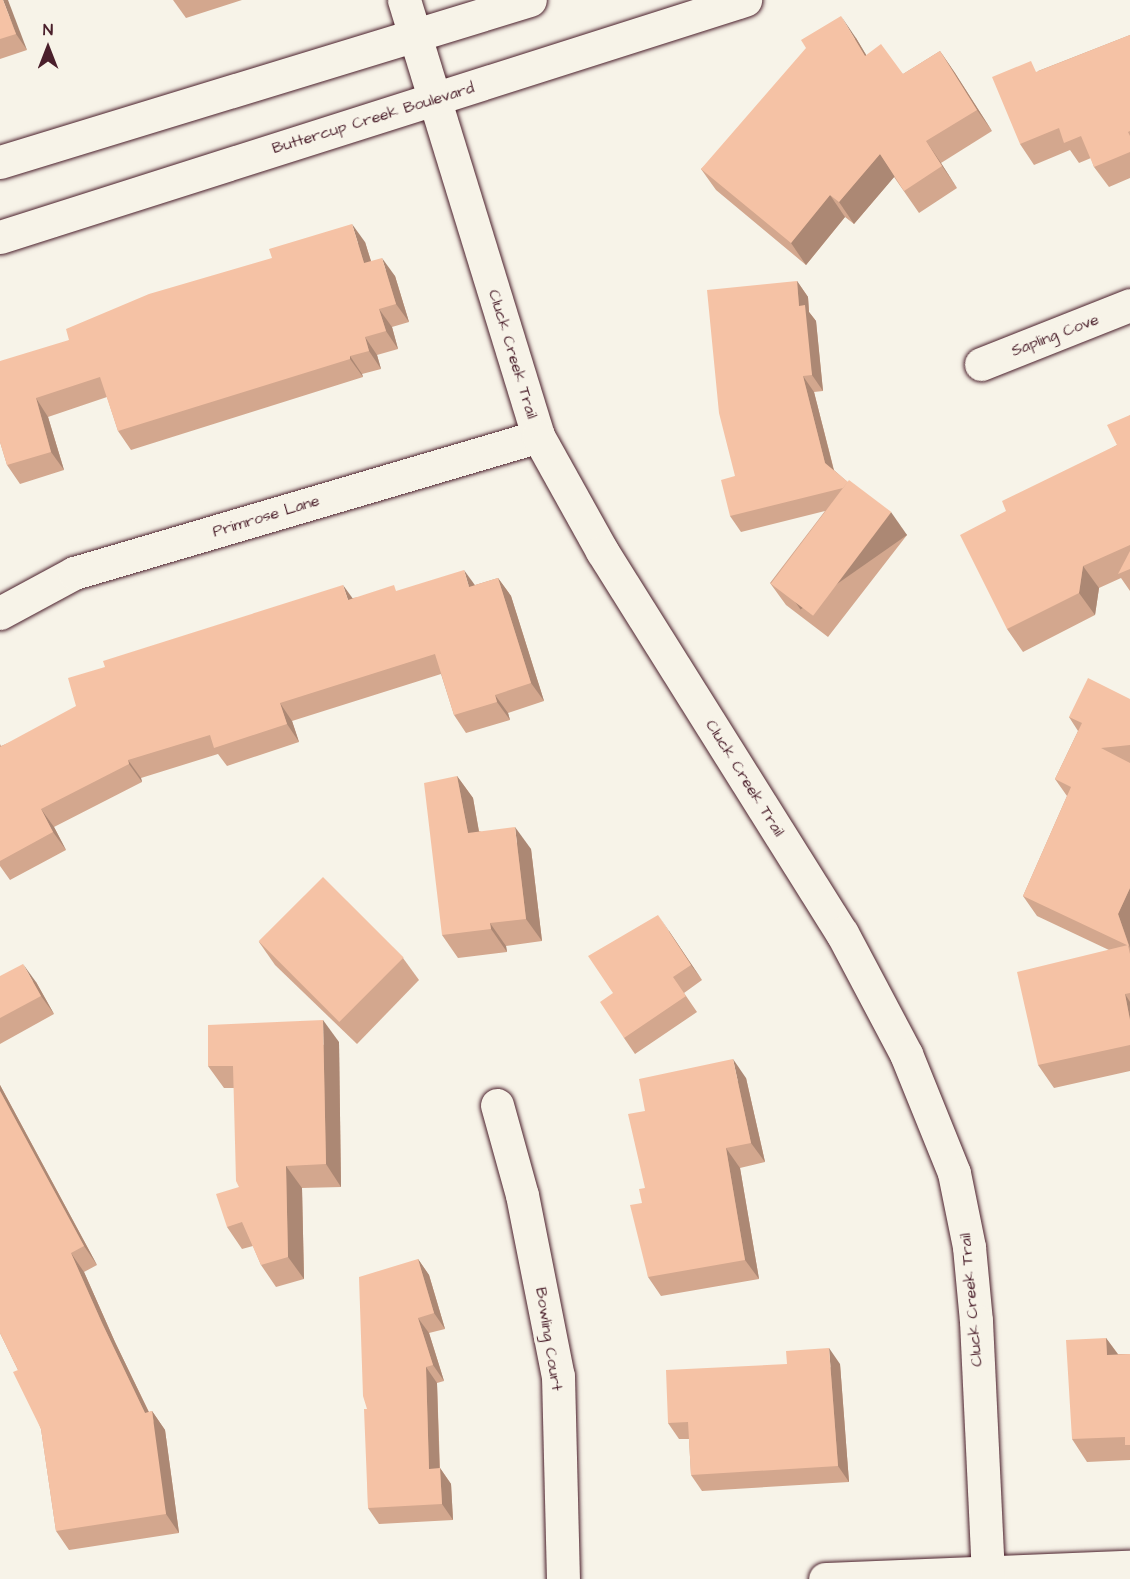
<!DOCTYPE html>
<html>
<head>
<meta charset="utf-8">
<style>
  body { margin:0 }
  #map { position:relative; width:1130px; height:1579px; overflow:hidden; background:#f7f3e8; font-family:"Architects Daughter",sans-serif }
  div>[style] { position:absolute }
  .roads { filter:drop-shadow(0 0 2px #4a1f2b) drop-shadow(0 0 2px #4a1f2b) }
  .street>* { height:33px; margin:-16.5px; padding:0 16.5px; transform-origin:16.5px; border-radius:16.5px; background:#f7f3e8 }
  .secondary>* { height:33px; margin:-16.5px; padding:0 16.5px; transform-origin:16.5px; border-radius:16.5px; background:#f7f3e8 }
  .wall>* { inset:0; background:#d3a78e }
  .shaded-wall>* { inset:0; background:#ac8874; transform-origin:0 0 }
  .building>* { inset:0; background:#f5c2a5; transform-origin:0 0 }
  span { translate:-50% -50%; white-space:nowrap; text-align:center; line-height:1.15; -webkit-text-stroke:6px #f7f3e8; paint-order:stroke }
  .street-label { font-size:16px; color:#4a1f2b }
  .north { position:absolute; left:18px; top:18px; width:60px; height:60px; -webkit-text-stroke:4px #f7f3e8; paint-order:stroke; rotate:0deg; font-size:16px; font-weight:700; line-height:24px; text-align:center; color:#4a1f2b }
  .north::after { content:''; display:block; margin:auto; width:21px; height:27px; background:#4a1f2b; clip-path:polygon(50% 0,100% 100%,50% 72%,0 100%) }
</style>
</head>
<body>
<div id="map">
  <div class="roads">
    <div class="street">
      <div style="left:981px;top:364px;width:160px;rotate:-21.6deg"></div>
      <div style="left:0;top:613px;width:84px;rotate:-28.4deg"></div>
      <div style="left:74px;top:573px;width:484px;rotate:-16.4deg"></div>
      <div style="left:497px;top:1105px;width:93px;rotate:74.5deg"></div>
      <div style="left:522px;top:1195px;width:185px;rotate:78.8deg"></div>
      <div style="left:558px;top:1376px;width:203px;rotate:88.6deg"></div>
      <div style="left:825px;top:1579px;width:305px;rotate:-2.3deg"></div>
    </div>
    <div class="secondary">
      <div style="left:404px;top:0;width:456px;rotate:72.9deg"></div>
      <div style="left:538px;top:436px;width:132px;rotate:60.9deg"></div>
      <div style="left:602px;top:551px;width:451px;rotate:57.9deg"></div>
      <div style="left:842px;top:933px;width:137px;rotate:62.1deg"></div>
      <div style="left:906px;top:1054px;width:128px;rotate:68deg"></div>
      <div style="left:954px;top:1173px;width:76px;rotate:78.5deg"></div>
      <div style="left:969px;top:1247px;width:74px;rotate:84.6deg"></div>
      <div style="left:976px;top:1321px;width:258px;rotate:87.3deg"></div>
      <div style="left:0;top:162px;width:554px;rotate:-17deg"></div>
      <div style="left:0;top:237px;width:782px;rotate:-17.65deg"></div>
    </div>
  </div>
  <div class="wall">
    <div style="clip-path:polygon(0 0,27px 50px,0 59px)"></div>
    <div style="clip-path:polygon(173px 0,242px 0,186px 18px)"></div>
    <div style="clip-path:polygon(1130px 35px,1130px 178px,1109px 187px,1094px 167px,1091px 158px,1079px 163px,1070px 150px,1034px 165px,1020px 144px,1038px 71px)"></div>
    <div style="clip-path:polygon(856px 38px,866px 55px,903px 74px,940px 51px,955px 73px,992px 131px,941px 163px,957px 188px,919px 213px,894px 177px,854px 224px,845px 217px,806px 265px,716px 190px,701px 169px)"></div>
    <div style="clip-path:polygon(365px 242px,371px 261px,395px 276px,409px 322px,392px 327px,398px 349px,377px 355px,381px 369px,362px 374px,363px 377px,131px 450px,118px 431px,107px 397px,48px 417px,64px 470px,20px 484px,7px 465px,0 442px,69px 340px)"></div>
    <div style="clip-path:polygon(797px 281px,808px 297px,809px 312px,816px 321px,823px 391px,814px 392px,834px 470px,907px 535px,828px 637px,786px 605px,770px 583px,825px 511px,741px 532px,730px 516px,735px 476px)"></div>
    <div style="clip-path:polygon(1130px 415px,1130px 591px,1121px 578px,1099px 588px,1095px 615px,1023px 652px,1007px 629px,1006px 511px,1117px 445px)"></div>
    <div style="clip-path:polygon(498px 578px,511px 596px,544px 701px,508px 713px,510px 720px,466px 733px,454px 715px,441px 674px,292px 721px,299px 742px,227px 766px,218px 754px,141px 778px,142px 782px,54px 827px,66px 850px,10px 880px,0 866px,0 744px,1px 746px,353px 598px,398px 591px,475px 585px)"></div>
    <div style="clip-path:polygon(1130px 699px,1130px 1071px,1054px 1088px,1038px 1065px,1109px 950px,1037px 916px,1023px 896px,1067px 796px,1055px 779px,1078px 731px,1069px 717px)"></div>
    <div style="clip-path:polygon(457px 776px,473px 798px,479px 831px,531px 849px,542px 941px,506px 946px,507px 952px,458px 958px,442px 935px)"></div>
    <div style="clip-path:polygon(669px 931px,702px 980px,684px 993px,697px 1012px,635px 1054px,624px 1038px,613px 993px)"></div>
    <div style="clip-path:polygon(259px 942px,403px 958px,419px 980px,357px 1044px,275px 965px)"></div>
    <div style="clip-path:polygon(0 976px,36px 982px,54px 1014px,0 1044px)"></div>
    <div style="clip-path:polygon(339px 1042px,341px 1187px,302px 1188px,304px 1279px,276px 1287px,261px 1265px,253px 1246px,242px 1249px,227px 1227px,239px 1187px,234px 1088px,224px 1088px,208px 1066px)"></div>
    <div style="clip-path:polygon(746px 1078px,765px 1162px,740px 1168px,759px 1279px,661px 1296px,648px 1277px,642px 1203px,645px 1188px,645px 1111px)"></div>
    <div style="clip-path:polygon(0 1085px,97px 1265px,84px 1272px,115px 1342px,149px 1412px,152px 1411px,165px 1430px,179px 1533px,69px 1550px,56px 1531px,41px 1429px,18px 1370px,0 1333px)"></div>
    <div style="clip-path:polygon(418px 1259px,429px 1275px,445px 1329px,429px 1333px,444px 1381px,437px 1383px,440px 1468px,451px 1484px,453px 1520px,379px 1524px,368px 1508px,367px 1409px)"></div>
    <div style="clip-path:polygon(1106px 1338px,1118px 1354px,1130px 1354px,1130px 1460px,1087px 1462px,1072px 1439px)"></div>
    <div style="clip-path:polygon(840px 1364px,849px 1482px,702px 1491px,691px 1475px,689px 1439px,679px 1439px,668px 1423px)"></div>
  </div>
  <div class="shaded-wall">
    <div style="clip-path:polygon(3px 0,8px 0,27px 50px,16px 34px)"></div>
    <div style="clip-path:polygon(841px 16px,856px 38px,880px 78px,865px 56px)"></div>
    <div style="clip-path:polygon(940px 51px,955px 73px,992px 131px,977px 110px)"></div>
    <div style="clip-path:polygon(926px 141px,941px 163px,957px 188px,942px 166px)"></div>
    <div style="clip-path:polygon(880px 154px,895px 176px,854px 224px,839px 202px)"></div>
    <div style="clip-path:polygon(830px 195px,845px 217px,806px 265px,791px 243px)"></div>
    <div style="clip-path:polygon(352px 224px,365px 242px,377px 281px,364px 263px)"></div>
    <div style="clip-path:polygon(382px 258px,395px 276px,409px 322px,396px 304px)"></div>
    <div style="clip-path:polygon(797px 281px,808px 297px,809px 312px,816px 321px,823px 391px,812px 375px,799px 306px)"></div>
    <div style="clip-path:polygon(379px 309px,392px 327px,398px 349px,386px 331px)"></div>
    <div style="clip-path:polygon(365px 337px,377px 355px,381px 369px,369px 351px)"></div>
    <div style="clip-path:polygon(350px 356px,362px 374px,363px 377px,350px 359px)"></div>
    <div style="clip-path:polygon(803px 376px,814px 392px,836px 479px,825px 463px)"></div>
    <div style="clip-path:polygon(36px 398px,48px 417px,64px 470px,51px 452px)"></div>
    <div style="left:891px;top:512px;width:28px;height:130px;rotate:55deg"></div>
    <div style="clip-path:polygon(1083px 566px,1099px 588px,1095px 615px,1079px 593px)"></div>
    <div style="clip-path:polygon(464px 570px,477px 588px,469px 587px)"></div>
    <div style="clip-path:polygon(498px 578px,511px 596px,544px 701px,531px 683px)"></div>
    <div style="clip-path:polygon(343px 585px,356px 603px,348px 600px)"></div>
    <div style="clip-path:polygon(495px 695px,508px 713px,510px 720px,497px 702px)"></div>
    <div style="clip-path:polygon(280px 703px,292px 721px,299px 742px,287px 724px)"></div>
    <div style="clip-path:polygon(128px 760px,141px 778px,142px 782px,129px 764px)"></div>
    <div style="clip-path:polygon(457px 776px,473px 798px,483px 855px,468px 833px)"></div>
    <div style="clip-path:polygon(41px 809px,54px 827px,66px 850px,53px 832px)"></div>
    <div style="clip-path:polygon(515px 827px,531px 849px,542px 941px,526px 919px)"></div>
    <div style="clip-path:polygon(1130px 888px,1130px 948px,1118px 914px)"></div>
    <div style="clip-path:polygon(658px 915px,669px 931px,702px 980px,691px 965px)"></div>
    <div style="clip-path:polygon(490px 923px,506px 946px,507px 952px,491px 929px)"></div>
    <div style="clip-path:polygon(23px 964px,36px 982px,54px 1014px,41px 996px)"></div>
    <div style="clip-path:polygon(1125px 994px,1130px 1002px,1130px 1020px)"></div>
    <div style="clip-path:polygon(323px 1020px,339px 1042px,341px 1187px,326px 1164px)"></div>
    <div style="clip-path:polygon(733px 1059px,746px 1078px,765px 1162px,751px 1143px)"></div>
    <div style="clip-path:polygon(0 1085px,97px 1265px,84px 1246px,0 1091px)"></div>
    <div style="clip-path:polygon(726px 1148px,740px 1168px,759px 1279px,745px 1260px)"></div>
    <div style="clip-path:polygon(286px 1166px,302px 1188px,304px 1279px,288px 1257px)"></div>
    <div style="clip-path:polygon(71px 1253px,84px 1272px,115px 1342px,154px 1423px,152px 1411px,165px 1430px,179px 1533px,166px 1514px,145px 1413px,102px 1323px)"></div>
    <div style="clip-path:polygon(418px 1259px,429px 1275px,445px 1329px,434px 1313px)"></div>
    <div style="clip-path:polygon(418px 1318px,429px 1333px,444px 1381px,433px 1365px)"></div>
    <div style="clip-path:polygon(1106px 1338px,1122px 1360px,1107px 1355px)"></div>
    <div style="clip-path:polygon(829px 1348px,840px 1364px,849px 1482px,838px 1466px)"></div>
    <div style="clip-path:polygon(426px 1367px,437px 1383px,440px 1485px,429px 1469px)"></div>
    <div style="clip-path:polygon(440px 1468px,451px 1484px,453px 1520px,442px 1504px)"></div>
  </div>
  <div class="building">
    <div style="clip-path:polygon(0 0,3px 0,16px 34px,0 39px)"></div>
    <div style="clip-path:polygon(841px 16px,865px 56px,881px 44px,903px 74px,940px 51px,977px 110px,926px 141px,942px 166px,904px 191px,880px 154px,839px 202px,830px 195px,791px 243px,701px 169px,806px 48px,801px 40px)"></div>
    <div style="clip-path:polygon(1130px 35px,1130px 131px,1128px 132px,1130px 136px,1130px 152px,1094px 167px,1081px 136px,1064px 143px,1059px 128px,1020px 144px,992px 77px,1031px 61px,1036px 72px)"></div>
    <div style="clip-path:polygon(352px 224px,364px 263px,382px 258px,396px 304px,379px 309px,386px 331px,365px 337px,369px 351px,350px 356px,350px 359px,118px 431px,100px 377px,36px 398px,51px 452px,7px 465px,0 442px,0 361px,69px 340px,66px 329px,149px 294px,272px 258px,269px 249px)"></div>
    <div style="clip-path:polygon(797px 281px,799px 306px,805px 305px,812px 375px,803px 376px,825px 463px,848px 482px,843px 488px,730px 516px,721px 480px,735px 476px,719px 413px,707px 290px)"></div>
    <div style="clip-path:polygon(1130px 415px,1130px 545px,1083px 566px,1079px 593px,1007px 629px,960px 535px,1006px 511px,1002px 501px,1117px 445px,1107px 425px)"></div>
    <div style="left:849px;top:480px;width:53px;height:130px;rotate:37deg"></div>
    <div style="clip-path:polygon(1130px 551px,1130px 569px,1118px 574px)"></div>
    <div style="clip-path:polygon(464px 570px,469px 587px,498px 578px,531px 683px,495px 695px,497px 702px,454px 715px,435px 654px,280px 703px,287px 724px,214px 748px,210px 735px,128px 760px,129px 764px,41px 809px,53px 832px,0 861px,0 747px,76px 706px,68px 678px,105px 667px,103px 661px,343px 585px,348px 600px,394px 585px,396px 591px)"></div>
    <div style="clip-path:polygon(1088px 678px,1130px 699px,1130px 745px,1101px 748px,1130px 763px,1130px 888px,1118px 914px,1129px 946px,1023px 896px,1071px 787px,1055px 779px,1082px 723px,1069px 717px)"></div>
    <div style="clip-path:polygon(457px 776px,468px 833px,515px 827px,526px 919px,490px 923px,491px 929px,442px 935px,424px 783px)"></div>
    <div style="left:323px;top:877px;width:114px;height:91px;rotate:45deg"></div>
    <div style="clip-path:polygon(658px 915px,691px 965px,673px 977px,686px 996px,624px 1038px,600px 1002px,613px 993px,588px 956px)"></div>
    <div style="clip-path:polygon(1128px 945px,1130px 954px,1130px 993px,1125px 994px,1130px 1020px,1130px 1045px,1038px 1065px,1017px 972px)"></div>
    <div style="clip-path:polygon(23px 964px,41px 996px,0 1018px,0 976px)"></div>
    <div style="clip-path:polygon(323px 1020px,326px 1164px,286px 1166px,288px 1257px,261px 1265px,242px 1222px,227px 1227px,216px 1194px,239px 1187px,236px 1181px,233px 1066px,208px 1066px,208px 1025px)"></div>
    <div style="clip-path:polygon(733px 1059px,751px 1143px,726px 1148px,745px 1260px,648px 1277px,630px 1205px,642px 1203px,639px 1189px,645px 1188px,628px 1114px,645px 1111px,639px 1079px)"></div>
    <div style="clip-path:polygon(0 1091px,84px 1246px,71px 1253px,102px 1323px,145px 1413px,152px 1411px,166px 1514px,56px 1531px,41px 1429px,13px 1372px,18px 1370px,0 1333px)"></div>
    <div style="clip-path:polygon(418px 1259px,434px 1313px,418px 1318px,433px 1365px,426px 1367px,429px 1469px,440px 1468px,442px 1504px,368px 1508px,364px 1409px,367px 1409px,363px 1396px,359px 1277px)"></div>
    <div style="clip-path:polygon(1106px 1338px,1107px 1355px,1130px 1354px,1130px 1445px,1125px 1445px,1125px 1437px,1072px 1439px,1066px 1340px)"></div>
    <div style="clip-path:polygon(829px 1348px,838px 1466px,691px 1475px,688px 1422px,668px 1423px,666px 1370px,787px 1364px,786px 1351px)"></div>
  </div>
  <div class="street-label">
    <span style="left:373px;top:118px;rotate:-17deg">Buttercup Creek Boulevard</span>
    <span style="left:1055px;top:335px;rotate:-21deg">Sapling Cove</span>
    <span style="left:513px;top:354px;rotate:73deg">Cluck Creek Trail</span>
    <span style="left:266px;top:516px;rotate:-17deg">Primrose Lane</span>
    <span style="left:745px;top:778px;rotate:58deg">Cluck Creek Trail</span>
    <span style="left:971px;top:1300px;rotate:-95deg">Cluck Creek Trail</span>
    <span style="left:549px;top:1339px;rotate:81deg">Bowling Court</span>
  </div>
  <div class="north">N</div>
</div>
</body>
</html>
